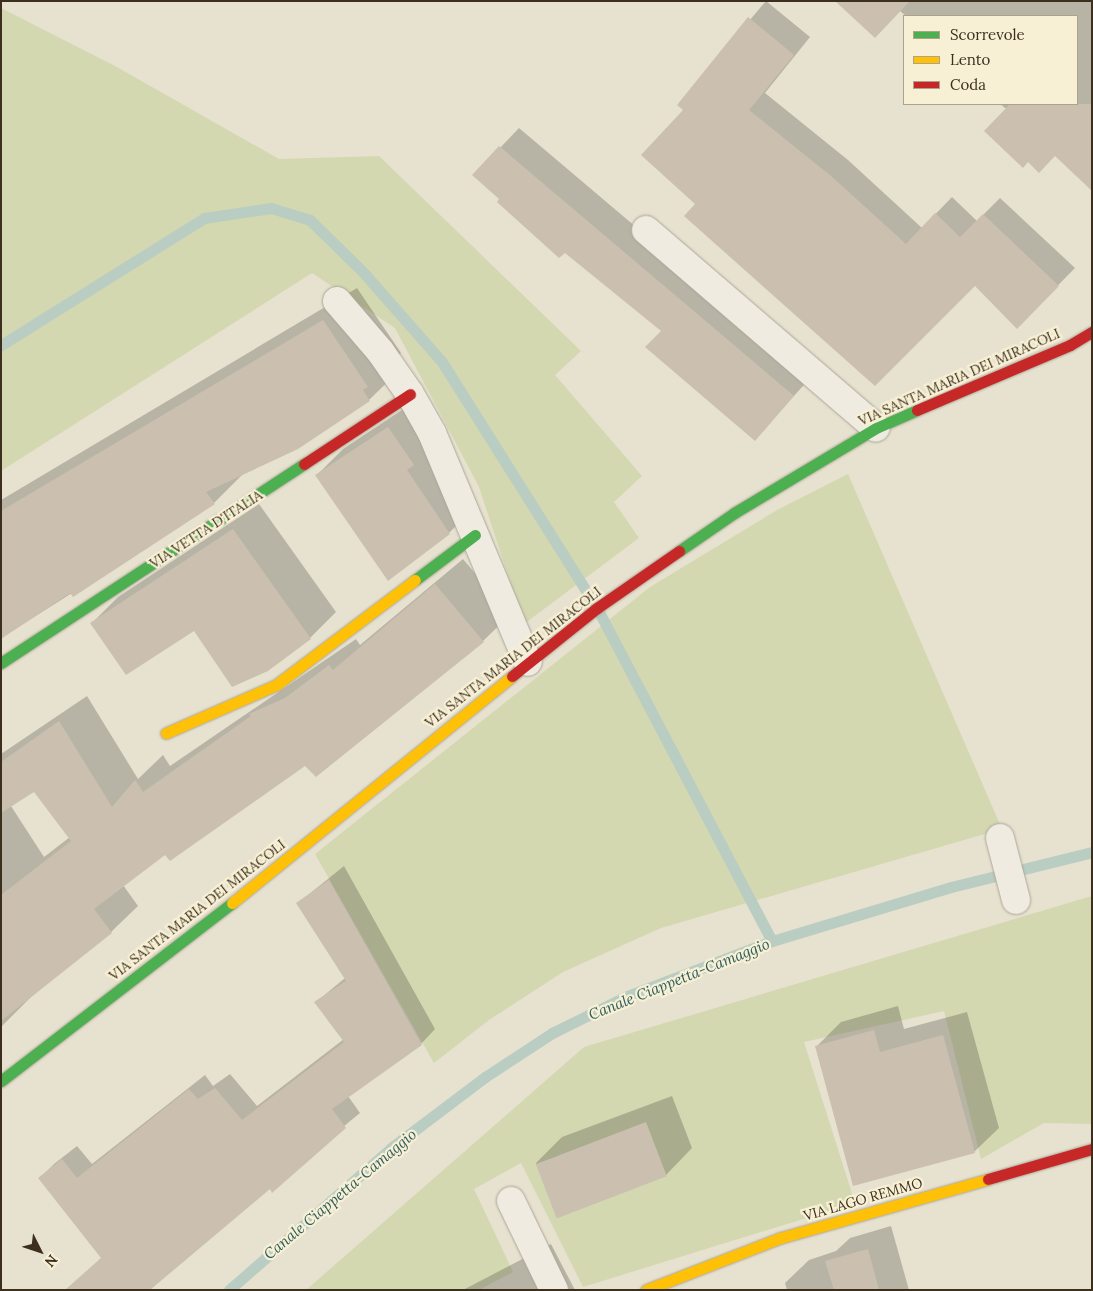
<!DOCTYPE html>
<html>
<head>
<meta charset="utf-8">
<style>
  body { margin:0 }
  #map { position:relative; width:1093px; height:1291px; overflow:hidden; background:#e7e1cf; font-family:Lora,serif }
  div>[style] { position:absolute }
  .green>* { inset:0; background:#d4d8b1 }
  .shadow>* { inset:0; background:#0003 }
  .stream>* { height:11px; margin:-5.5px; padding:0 5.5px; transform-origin:5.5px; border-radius:5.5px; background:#bacdc2 }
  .building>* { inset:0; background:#cbc0b0; transform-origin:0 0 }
  .roads { filter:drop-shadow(0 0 1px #aca698) drop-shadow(0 0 1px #aca698) }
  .street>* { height:28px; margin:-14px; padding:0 14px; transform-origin:14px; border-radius:14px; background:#efebe1 }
  .fast>* { height:11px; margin:-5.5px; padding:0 5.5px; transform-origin:5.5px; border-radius:5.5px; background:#4caf50 }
  .slow>* { height:11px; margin:-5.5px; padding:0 5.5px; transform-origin:5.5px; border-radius:5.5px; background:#ffc107 }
  .jam>* { height:11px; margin:-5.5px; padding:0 5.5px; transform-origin:5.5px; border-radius:5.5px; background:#c62828 }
  span { translate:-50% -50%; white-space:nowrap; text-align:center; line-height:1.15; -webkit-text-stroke:4.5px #f8f0d5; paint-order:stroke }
  .street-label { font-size:14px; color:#3c2f1e }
  .water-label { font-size:15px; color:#2d5c5d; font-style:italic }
  .frame { position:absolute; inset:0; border:2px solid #3c2f1e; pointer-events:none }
  .legend { position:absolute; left:903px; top:15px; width:175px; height:90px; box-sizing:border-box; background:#f8f0d5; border:1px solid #ada38c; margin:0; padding:6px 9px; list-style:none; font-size:15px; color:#3c2f1e }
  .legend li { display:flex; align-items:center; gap:10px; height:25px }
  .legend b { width:25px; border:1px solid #ada38c }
  .north { position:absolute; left:15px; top:1226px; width:50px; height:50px; -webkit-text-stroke:4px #f8f0d5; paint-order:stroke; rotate:131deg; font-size:14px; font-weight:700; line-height:20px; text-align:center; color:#3c2f1e }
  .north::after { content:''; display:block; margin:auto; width:18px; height:22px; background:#3c2f1e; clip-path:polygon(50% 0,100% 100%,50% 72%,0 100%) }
</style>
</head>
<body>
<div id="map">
  <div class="green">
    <div style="clip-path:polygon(1px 8px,115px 66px,279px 159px,379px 156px,581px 351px,555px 375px,642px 476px,614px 502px,639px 538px,524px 624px,479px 487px,395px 328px,312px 273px,1px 471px)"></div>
    <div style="clip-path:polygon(848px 474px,1002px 829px,661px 928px,563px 972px,489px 1020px,434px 1063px,315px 854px,650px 587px,777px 510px)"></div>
    <div style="clip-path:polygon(1092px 896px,1092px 1124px,1044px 1123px,981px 1159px,944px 1011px,804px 1042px,855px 1203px,583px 1287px,521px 1163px,474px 1189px,513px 1272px,479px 1290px,306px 1290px,584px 1047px)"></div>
  </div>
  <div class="shadow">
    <div style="clip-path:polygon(766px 1px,810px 37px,765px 93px,848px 160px,922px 228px,952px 197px,977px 221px,1000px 198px,1075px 268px,1017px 327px,975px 284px,697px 204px,685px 110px,678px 105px)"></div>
    <div style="clip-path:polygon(837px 1px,1092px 1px,1092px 175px,1000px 104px,1077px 104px,1077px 16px,906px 16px,900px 11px)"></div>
    <div style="clip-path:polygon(519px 128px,812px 376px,755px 439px,663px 331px,474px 175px)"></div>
    <div style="clip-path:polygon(357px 288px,401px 353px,396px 358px,402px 368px,369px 400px,244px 473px,214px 503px,1px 638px,1px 500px)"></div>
    <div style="clip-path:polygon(414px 402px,475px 507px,449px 533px,317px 475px,343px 449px)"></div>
    <div style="clip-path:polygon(259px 504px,336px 612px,310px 638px,92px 623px,118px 597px)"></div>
    <div style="clip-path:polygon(evenodd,463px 559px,510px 615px,483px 641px,305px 764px,165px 853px,123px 885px,138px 906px,111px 932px,33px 995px,1px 1027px,1px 754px,87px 696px,138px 779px,163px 755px,170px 766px,356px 639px,360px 645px,463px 559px,35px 790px,70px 837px,44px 857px,11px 806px,35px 790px)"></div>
    <div style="clip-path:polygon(344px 866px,435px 1029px,421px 1044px,348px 1096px,360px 1113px,271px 1186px,83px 1276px,102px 1257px,40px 1178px,54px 1164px,77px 1146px,92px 1164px,205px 1075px,213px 1086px,230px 1074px,257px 1106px,344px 1039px,316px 1002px,345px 978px,298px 903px)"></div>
    <div style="clip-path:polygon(898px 1006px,904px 1029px,967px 1012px,999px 1128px,974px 1152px,817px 1046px,841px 1022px)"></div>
    <div style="clip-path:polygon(672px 1096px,692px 1148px,666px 1175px,557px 1216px,536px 1163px,562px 1137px)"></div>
    <div style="clip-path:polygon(891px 1226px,909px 1290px,787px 1290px,785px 1283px,809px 1260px,836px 1251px,850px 1238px)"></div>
    <div style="clip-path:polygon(551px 1244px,575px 1290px,463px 1290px)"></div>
  </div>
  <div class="stream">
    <div style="left:1px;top:345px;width:239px;rotate:-32deg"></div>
    <div style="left:204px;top:218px;width:68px;rotate:-8.5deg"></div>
    <div style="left:271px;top:208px;width:41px;rotate:17.1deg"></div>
    <div style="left:310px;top:220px;width:74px;rotate:44.5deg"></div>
    <div style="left:363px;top:272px;width:120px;rotate:48.7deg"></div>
    <div style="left:442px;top:362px;width:291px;rotate:57.8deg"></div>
    <div style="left:597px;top:608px;width:376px;rotate:62.3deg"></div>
    <div style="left:229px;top:1290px;width:215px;rotate:-41.2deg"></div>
    <div style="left:391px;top:1148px;width:118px;rotate:-37.1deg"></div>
    <div style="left:485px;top:1077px;width:80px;rotate:-33.3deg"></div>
    <div style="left:552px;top:1033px;width:81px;rotate:-26.3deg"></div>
    <div style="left:625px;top:997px;width:157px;rotate:-20.9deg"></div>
    <div style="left:772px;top:941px;width:187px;rotate:-16.8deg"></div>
    <div style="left:951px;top:887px;width:145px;rotate:-13.9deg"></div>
  </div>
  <div class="building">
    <div style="clip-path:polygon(835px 1px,910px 1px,875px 38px)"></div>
    <div style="clip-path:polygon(748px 17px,794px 55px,749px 110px,831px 176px,906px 244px,935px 213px,960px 237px,983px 214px,1059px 286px,1017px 329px,975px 286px,875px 386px,684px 216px,695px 204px,641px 155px,683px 110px,677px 105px)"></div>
    <div style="clip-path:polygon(1010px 104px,1092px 104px,1092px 191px,1055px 156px,1039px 173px,1028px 162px,1023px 168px,984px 131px)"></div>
    <div style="clip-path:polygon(499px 146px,794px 396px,755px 441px,645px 347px,661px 331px,565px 253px,559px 258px,497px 202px,499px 199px,472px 175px)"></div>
    <div style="clip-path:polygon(323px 320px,368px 387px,363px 390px,370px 401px,298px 449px,206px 492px,215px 504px,73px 597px,70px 593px,1px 639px,1px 511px)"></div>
    <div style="clip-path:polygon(388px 427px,414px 465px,407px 470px,450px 534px,388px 581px,315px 475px)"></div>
    <div style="clip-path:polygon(233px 529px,311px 639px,268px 671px,232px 687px,194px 631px,126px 675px,90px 623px)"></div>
    <div style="clip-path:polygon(435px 584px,484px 642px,316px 777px,305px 766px,170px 861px,165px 855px,94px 909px,112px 933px,1px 1021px,1px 895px,71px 841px,34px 792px,1px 813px,1px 762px,59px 721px,112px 807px,135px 780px,143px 792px,251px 716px,249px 714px,285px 698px,329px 665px,333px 670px)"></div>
    <div style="clip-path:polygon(329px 880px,422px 1045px,332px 1109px,346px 1128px,272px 1193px,270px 1189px,150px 1290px,65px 1290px,101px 1258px,38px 1178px,62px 1159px,77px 1178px,189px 1089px,198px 1099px,215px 1088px,242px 1120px,344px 1042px,314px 1002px,346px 981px,296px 903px)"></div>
    <div style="clip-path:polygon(874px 1030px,880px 1052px,943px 1035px,975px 1153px,853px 1186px,815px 1046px)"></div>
    <div style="left:646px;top:1122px;width:58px;height:118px;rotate:69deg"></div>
    <div style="clip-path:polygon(868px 1249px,879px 1290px,834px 1290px,825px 1261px)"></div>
  </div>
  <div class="roads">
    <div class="street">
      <div style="left:646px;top:230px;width:303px;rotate:40.7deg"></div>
      <div style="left:337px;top:301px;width:66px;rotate:49.3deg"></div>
      <div style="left:380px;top:351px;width:52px;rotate:55.1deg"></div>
      <div style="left:410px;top:394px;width:45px;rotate:60.6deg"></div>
      <div style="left:432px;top:433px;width:248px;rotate:67.3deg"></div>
      <div style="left:1000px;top:838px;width:64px;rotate:75.5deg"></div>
      <div style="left:511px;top:1201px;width:99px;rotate:64.2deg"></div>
    </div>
    <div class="fast">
      <div style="left:679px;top:551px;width:67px;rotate:-34.6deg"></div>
      <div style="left:734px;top:513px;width:165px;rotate:-30.9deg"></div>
      <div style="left:876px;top:428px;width:45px;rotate:-23.7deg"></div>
      <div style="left:415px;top:580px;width:75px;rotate:-36.9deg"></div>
      <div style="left:1px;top:663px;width:363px;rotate:-33.3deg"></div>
      <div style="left:1px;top:1081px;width:292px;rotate:-37.6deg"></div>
    </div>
    <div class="slow">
      <div style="left:166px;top:733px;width:120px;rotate:-23.6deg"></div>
      <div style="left:276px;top:685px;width:174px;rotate:-37.1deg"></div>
      <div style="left:232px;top:903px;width:360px;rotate:-39deg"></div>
      <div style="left:646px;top:1290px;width:144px;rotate:-21.2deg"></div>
      <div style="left:780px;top:1238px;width:216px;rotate:-15.8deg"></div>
    </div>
    <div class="jam">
      <div style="left:917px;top:410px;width:166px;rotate:-23deg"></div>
      <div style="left:1070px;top:345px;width:26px;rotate:-31deg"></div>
      <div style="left:304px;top:464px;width:127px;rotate:-33.4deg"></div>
      <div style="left:512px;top:676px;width:109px;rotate:-38.7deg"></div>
      <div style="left:597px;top:608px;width:100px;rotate:-34.8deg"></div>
      <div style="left:988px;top:1179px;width:108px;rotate:-16.1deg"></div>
    </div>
  </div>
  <div class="street-label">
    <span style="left:959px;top:377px;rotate:-24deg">VIA SANTA MARIA DEI MIRACOLI</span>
    <span style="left:206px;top:529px;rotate:-33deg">VIA VETTA D'ITALIA</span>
    <span style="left:513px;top:657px;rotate:-38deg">VIA SANTA MARIA DEI MIRACOLI</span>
    <span style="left:197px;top:910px;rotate:-38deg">VIA SANTA MARIA DEI MIRACOLI</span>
    <span style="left:863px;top:1199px;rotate:-16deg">VIA LAGO REMMO</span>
  </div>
  <div class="water-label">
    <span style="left:679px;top:979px;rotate:-22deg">Canale Ciappetta-Camaggio</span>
    <span style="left:340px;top:1194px;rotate:-40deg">Canale Ciappetta-Camaggio</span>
  </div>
  <div class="frame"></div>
  <ul class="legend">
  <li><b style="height:6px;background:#4caf50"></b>Scorrevole</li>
  <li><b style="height:6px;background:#ffc107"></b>Lento</li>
  <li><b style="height:6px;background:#c62828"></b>Coda</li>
  </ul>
  <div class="north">N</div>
</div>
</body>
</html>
